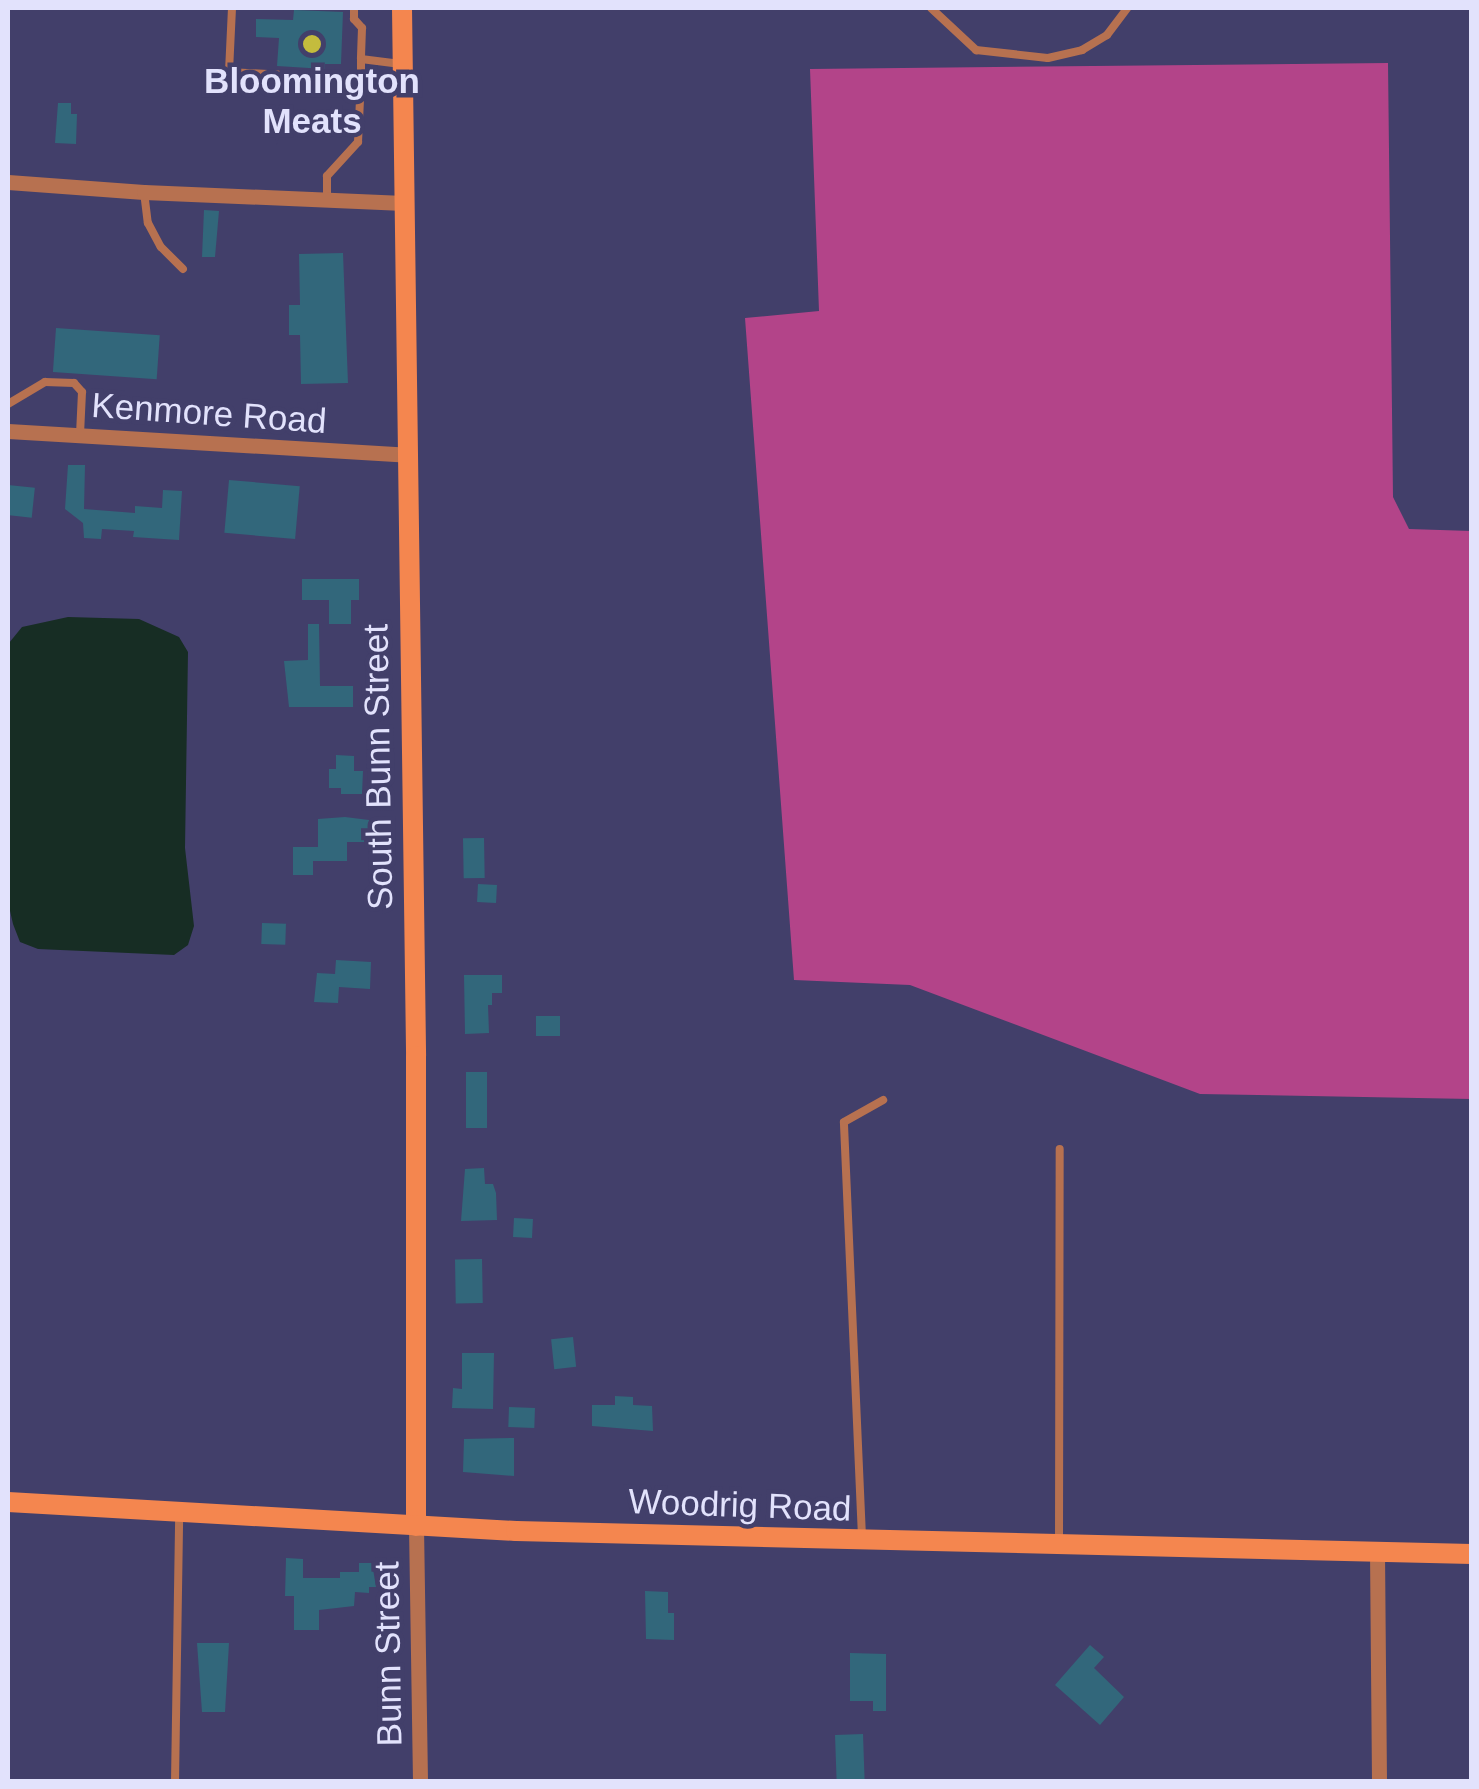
<!DOCTYPE html>
<html>
<head>
<meta charset="utf-8">
<style>
  body { margin:0 }
  #map { position:relative; width:1479px; height:1789px; overflow:hidden; background:#423f6a; font-family:Helvetica,sans-serif }
  div>[style] { position:absolute }
  .forest>* { inset:0; background:#b34489 }
  .water>* { inset:0; background:#172d24 }
  .building>* { inset:0; background:#32677b; transform-origin:0 0 }
  .lane>* { height:8px; margin:-4px; padding:0 4px; transform-origin:4px; border-radius:4px; background:#b77150 }
  .street>* { height:15px; margin:-7.5px; padding:0 7.5px; transform-origin:7.5px; border-radius:7.5px; background:#b77150 }
  .secondary>* { height:20px; margin:-10px; padding:0 10px; transform-origin:10px; border-radius:10px; background:#f4864f }
  .dots>* { width:28px; height:28px; translate:-50% -50%; box-sizing:border-box; border:5px solid #423f6a; border-radius:50% }
  span { translate:-50% -50%; white-space:nowrap; text-align:center; line-height:1.15; -webkit-text-stroke:9px #423f6a; paint-order:stroke }
  .poi-label { font-size:35px; color:#e2e2fc; font-weight:700 }
  .street-label { font-size:35px; color:#e2e2fc }
  .frame { position:absolute; inset:0; border:10px solid #e2e2fc; pointer-events:none }
</style>
</head>
<body>
<div id="map">
  <div class="forest">
    <div style="clip-path:polygon(1388px 63px,1393px 497px,1409px 529px,1471px 531px,1471px 1099px,1200px 1094px,910px 985px,794px 980px,745px 318px,819px 311px,810px 69px)"></div>
  </div>
  <div class="water">
    <div style="clip-path:polygon(68px 617px,139px 619px,179px 637px,188px 652px,185px 848px,194px 926px,188px 945px,174px 955px,38px 949px,20px 942px,13px 924px,8px 902px,9px 643px,22px 627px)"></div>
  </div>
  <div class="building">
    <div style="clip-path:polygon(294px 10px,343px 12px,341px 64px,325px 64px,325px 69px,277px 66px,279px 38px,256px 37px,256px 19px,293px 20px)"></div>
    <div style="clip-path:polygon(58px 103px,71px 103px,71px 114px,77px 114px,76px 144px,55px 143px)"></div>
    <div style="clip-path:polygon(204px 210px,219px 211px,215px 257px,202px 257px)"></div>
    <div style="clip-path:polygon(343px 253px,348px 383px,301px 384px,300px 335px,289px 335px,289px 305px,300px 305px,299px 254px)"></div>
    <div style="left:56px;top:328px;width:104px;height:44px;rotate:4deg"></div>
    <div style="clip-path:polygon(68px 465px,85px 465px,84px 509px,135px 513px,135px 506px,162px 508px,163px 490px,182px 491px,179px 540px,133px 537px,134px 531px,102px 529px,101px 539px,84px 538px,83px 523px,65px 509px)"></div>
    <div style="left:229px;top:480px;width:71px;height:53px;rotate:5deg"></div>
    <div style="left:8px;top:485px;width:27px;height:30px;rotate:6deg"></div>
    <div style="clip-path:polygon(302px 579px,359px 579px,359px 600px,351px 600px,351px 624px,329px 624px,329px 600px,302px 600px)"></div>
    <div style="clip-path:polygon(308px 624px,319px 624px,320px 686px,353px 686px,353px 707px,289px 707px,284px 661px,308px 660px)"></div>
    <div style="clip-path:polygon(336px 755px,354px 756px,354px 771px,363px 771px,362px 794px,341px 794px,341px 788px,329px 788px,329px 769px,336px 769px)"></div>
    <div style="clip-path:polygon(345px 817px,369px 820px,369px 842px,347px 842px,347px 861px,313px 861px,313px 875px,293px 875px,293px 847px,318px 847px,318px 819px)"></div>
    <div style="left:484px;top:838px;width:40px;height:21px;rotate:89deg"></div>
    <div style="left:478px;top:884px;width:19px;height:18px;rotate:3deg"></div>
    <div style="left:262px;top:923px;width:24px;height:21px;rotate:2deg"></div>
    <div style="clip-path:polygon(336px 960px,371px 962px,370px 989px,339px 987px,338px 1003px,314px 1002px,317px 973px,335px 974px)"></div>
    <div style="clip-path:polygon(464px 975px,502px 975px,502px 993px,492px 993px,492px 1005px,488px 1005px,489px 1033px,465px 1034px)"></div>
    <div style="left:536px;top:1016px;width:24px;height:20px"></div>
    <div style="left:466px;top:1072px;width:21px;height:56px"></div>
    <div style="clip-path:polygon(484px 1168px,485px 1184px,493px 1184px,496px 1193px,497px 1220px,461px 1221px,465px 1169px)"></div>
    <div style="left:514px;top:1218px;width:19px;height:19px;rotate:3deg"></div>
    <div style="left:482px;top:1259px;width:44px;height:27px;rotate:89deg"></div>
    <div style="left:573px;top:1337px;width:30px;height:22px;rotate:84deg"></div>
    <div style="clip-path:polygon(462px 1353px,494px 1353px,493px 1409px,452px 1408px,453px 1388px,462px 1389px)"></div>
    <div style="clip-path:polygon(615px 1396px,633px 1397px,633px 1405px,652px 1406px,653px 1431px,592px 1426px,592px 1405px,615px 1405px)"></div>
    <div style="left:509px;top:1407px;width:26px;height:20px;rotate:2deg"></div>
    <div style="clip-path:polygon(514px 1438px,514px 1476px,463px 1472px,464px 1439px)"></div>
    <div style="clip-path:polygon(286px 1558px,303px 1559px,303px 1578px,340px 1578px,340px 1572px,359px 1572px,359px 1563px,372px 1563px,376px 1587px,369px 1587px,369px 1593px,355px 1592px,354px 1606px,319px 1610px,319px 1630px,294px 1630px,294px 1596px,285px 1596px)"></div>
    <div style="clip-path:polygon(645px 1591px,668px 1592px,668px 1613px,674px 1613px,674px 1640px,646px 1639px)"></div>
    <div style="clip-path:polygon(197px 1643px,229px 1643px,225px 1712px,202px 1712px)"></div>
    <div style="clip-path:polygon(1090px 1645px,1104px 1657px,1094px 1668px,1124px 1697px,1100px 1725px,1055px 1685px)"></div>
    <div style="clip-path:polygon(850px 1653px,886px 1654px,886px 1711px,873px 1711px,873px 1701px,850px 1701px)"></div>
    <div style="left:863px;top:1734px;width:47px;height:28px;rotate:88deg"></div>
  </div>
  <div class="lane">
    <div style="left:232px;top:8px;width:64px;rotate:92.7deg"></div>
    <div style="left:229px;top:72px;width:132px;rotate:3deg"></div>
    <div style="left:361px;top:79px;width:20px;rotate:-90deg"></div>
    <div style="left:354px;top:8px;width:11px;rotate:90deg"></div>
    <div style="left:354px;top:19px;width:12px;rotate:48deg"></div>
    <div style="left:362px;top:28px;width:31px;rotate:92deg"></div>
    <div style="left:361px;top:59px;width:40px;rotate:7.1deg"></div>
    <div style="left:931px;top:8px;width:62px;rotate:43deg"></div>
    <div style="left:976px;top:50px;width:72px;rotate:6.3deg"></div>
    <div style="left:1048px;top:58px;width:35px;rotate:-13deg"></div>
    <div style="left:1082px;top:50px;width:29px;rotate:-31deg"></div>
    <div style="left:1107px;top:35px;width:34px;rotate:-53deg"></div>
    <div style="left:144px;top:192px;width:31px;rotate:83deg"></div>
    <div style="left:148px;top:223px;width:27px;rotate:62deg"></div>
    <div style="left:161px;top:247px;width:31px;rotate:45deg"></div>
    <div style="left:327px;top:200px;width:24px;rotate:-90deg"></div>
    <div style="left:327px;top:176px;width:46px;rotate:-47.6deg"></div>
    <div style="left:358px;top:142px;width:63px;rotate:-87.3deg"></div>
    <div style="left:8px;top:404px;width:43px;rotate:-30.7deg"></div>
    <div style="left:45px;top:382px;width:29px;rotate:2deg"></div>
    <div style="left:74px;top:383px;width:12px;rotate:48deg"></div>
    <div style="left:82px;top:392px;width:43px;rotate:92.7deg"></div>
    <div style="left:862px;top:1537px;width:415px;rotate:-92.5deg"></div>
    <div style="left:844px;top:1122px;width:45px;rotate:-29.4deg"></div>
    <div style="left:1059px;top:1540px;width:391px;rotate:-89.9deg"></div>
    <div style="left:175px;top:1782px;width:266px;rotate:-89.1deg"></div>
  </div>
  <div class="street">
    <div style="left:8px;top:182px;width:136px;rotate:4.2deg"></div>
    <div style="left:144px;top:192px;width:260px;rotate:2.4deg"></div>
    <div style="left:8px;top:431px;width:400px;rotate:3.4deg"></div>
    <div style="left:416px;top:1526px;width:256px;rotate:89.1deg"></div>
    <div style="left:1377px;top:1552px;width:230px;rotate:89.5deg"></div>
  </div>
  <div class="secondary">
    <div style="left:402px;top:8px;width:1048px;rotate:89.23deg"></div>
    <div style="left:416px;top:1056px;width:470px;rotate:90deg"></div>
    <div style="left:8px;top:1502px;width:509px;rotate:3.27deg"></div>
    <div style="left:516px;top:1531px;width:956px;rotate:1.38deg"></div>
  </div>
  <div class="dots">
    <div style="left:312px;top:44px;background:#c4bc3d"></div>
  </div>
  <div class="poi-label">
    <span style="left:312px;top:101px">Bloomington<br>Meats</span>
  </div>
  <div class="street-label">
    <span style="left:209px;top:413px;rotate:4deg">Kenmore Road</span>
    <span style="left:378px;top:767px;rotate:-91deg">South Bunn Street</span>
    <span style="left:740px;top:1505px;rotate:2deg">Woodrig Road</span>
    <span style="left:388px;top:1654px;rotate:-91deg">Bunn Street</span>
  </div>
  <div class="frame"></div>
</div>
</body>
</html>
